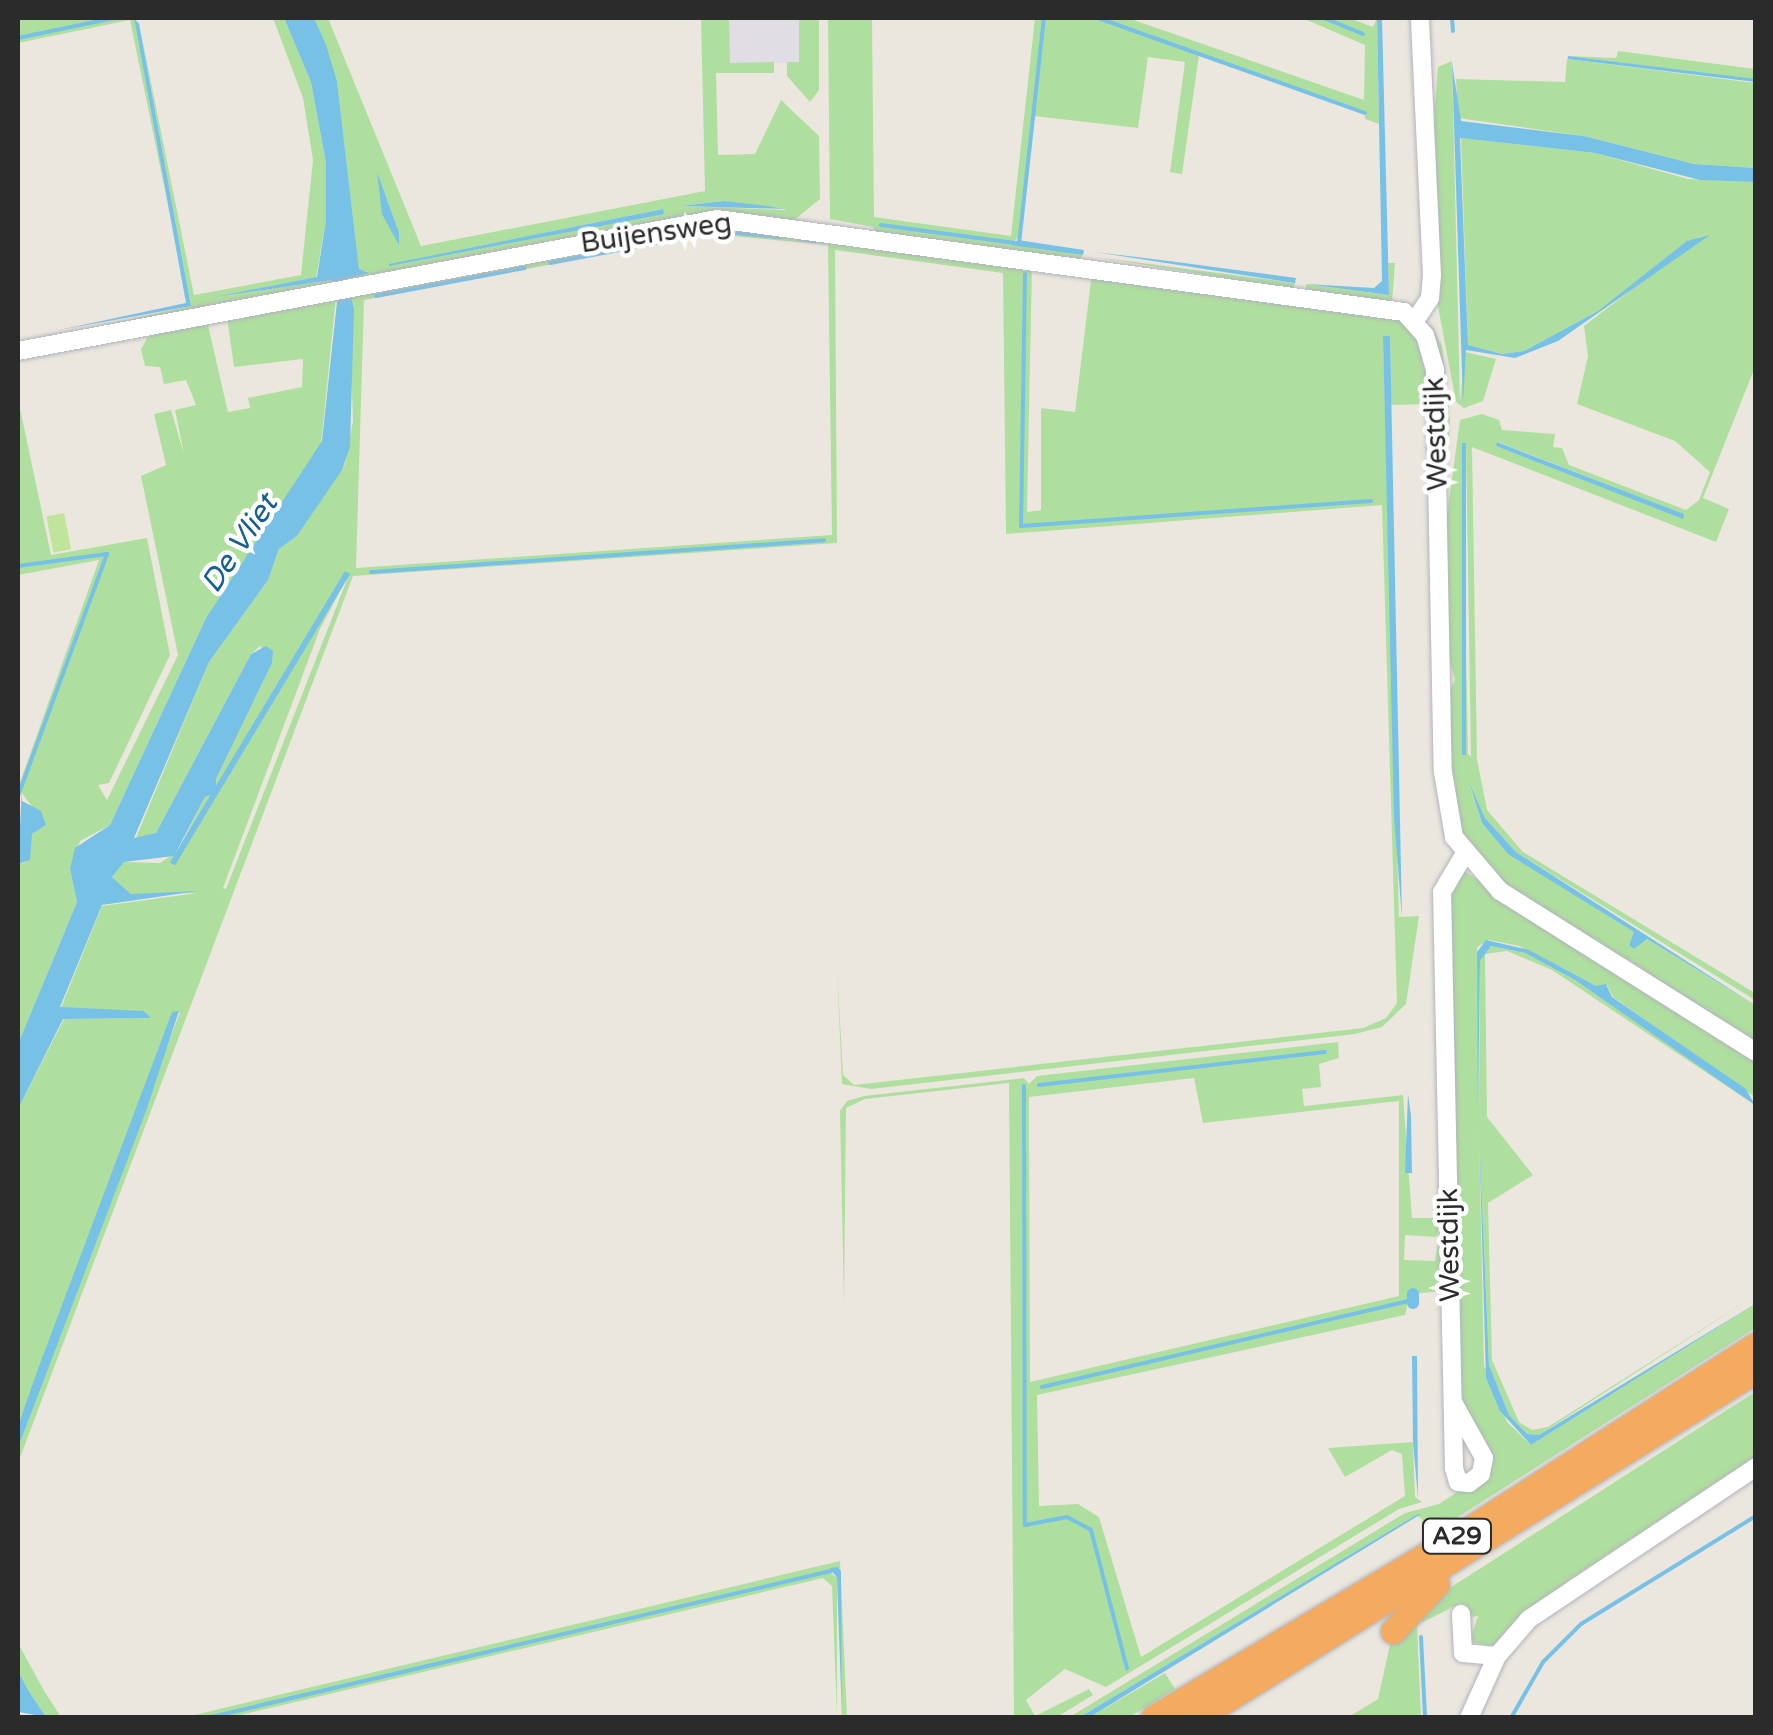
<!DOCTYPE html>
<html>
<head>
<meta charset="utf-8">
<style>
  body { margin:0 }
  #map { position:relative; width:1773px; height:1735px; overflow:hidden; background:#ece7de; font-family:"Varela Round",sans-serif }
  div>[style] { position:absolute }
  .industrial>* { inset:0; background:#e0dee4; transform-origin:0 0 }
  .green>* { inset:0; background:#afdf9e }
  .pitch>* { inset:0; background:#c0e59a; transform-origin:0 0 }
  .water>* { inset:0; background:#77c1e7; transform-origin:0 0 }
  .stream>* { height:4px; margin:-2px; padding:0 2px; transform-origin:2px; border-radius:2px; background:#77c1e7 }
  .canal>* { height:12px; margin:-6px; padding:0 6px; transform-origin:6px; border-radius:6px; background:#77c1e7 }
  .roads { filter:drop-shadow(0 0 2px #b1b3bd) drop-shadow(0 0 2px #b1b3bd) }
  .minor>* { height:18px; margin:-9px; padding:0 9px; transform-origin:9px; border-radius:9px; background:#fff }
  .highway>* { height:25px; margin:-12.5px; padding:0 12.5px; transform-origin:12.5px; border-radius:12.5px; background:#f4ab60 }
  span { translate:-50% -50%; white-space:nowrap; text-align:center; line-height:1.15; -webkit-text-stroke:9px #fff; paint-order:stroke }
  .shield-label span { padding:2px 8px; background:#fff; border:2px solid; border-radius:8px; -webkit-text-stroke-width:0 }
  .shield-label { font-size:25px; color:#2b2b2b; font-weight:700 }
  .street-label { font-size:28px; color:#2b2b2b }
  .water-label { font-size:30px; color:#165e93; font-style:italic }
  .frame { position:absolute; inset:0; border:20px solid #2b2b2b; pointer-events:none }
</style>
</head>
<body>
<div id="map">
  <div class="industrial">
    <div style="left:729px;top:18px;width:70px;height:45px"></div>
  </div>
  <div class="green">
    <div style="clip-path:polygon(18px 18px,134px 18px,170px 215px,130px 20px,18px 43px)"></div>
    <div style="clip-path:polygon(138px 18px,194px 295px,301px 275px,313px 160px,303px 98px,273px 18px,284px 18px,311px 82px,326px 163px,326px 220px,316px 278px,209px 298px,332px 280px,334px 287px,58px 335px,191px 306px)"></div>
    <div style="clip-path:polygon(evenodd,314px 18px,328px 18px,421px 246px,705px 191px,701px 18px,729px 18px,730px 63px,774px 62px,774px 73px,716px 73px,718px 155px,755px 154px,781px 100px,819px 136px,820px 199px,793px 221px,742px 215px,347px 284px,347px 277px,369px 272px,359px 270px,337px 81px,314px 18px,724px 201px,785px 209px,785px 210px,681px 206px,724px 201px,314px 18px,662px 209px,664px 213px,390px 264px,662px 209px)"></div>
    <div style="clip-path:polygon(799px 18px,819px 18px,819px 90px,810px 102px,787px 76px,787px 62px,799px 62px)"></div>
    <div style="clip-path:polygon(828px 18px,872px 18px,874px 217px,1011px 236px,1035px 18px,1043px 18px,1019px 237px,1011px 244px,1083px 255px,1079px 261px,875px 233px,873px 227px,830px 219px)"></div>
    <div style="clip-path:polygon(1045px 18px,1095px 18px,1199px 55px,1182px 174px,1170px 172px,1185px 62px,1148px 57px,1138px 128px,1034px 116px)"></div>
    <div style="clip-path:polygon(1101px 18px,1128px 18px,1364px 100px,1365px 45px,1302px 18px,1349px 18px,1373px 27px,1377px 18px,1379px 124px,1365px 119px,1365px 111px)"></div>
    <div style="clip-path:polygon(1618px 51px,1755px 69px,1755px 80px,1568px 56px,1616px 58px)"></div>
    <div style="clip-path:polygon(1567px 59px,1755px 83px,1755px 168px,1694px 164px,1584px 136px,1458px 118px,1456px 79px,1565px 82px)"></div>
    <div style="clip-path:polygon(1452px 61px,1460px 402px,1465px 352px,1496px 359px,1483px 401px,1464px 408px,1456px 402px,1436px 296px,1432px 142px,1438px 67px)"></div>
    <div style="clip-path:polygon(evenodd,1461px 138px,1595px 153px,1688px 179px,1755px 182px,1755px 367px,1703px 498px,1729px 509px,1716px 542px,1472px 447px,1477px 759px,1487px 810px,1523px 852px,1755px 993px,1755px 1000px,1516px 852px,1485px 818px,1469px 783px,1482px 823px,1509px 854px,1634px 932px,1629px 945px,1634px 948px,1647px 939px,1755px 1005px,1755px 1046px,1515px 895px,1477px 862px,1452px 812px,1449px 692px,1455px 680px,1448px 656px,1445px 530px,1460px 420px,1482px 414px,1499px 420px,1502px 430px,1555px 434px,1553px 447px,1562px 448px,1569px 465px,1686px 510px,1699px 500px,1710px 472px,1675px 441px,1577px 404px,1588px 356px,1584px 326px,1708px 231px,1598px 311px,1524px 351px,1502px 354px,1468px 345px,1461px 138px,1498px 442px,1683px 514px,1683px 518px,1496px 446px,1498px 442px,1461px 138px,1462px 443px,1466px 444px,1471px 757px,1468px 754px,1462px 443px)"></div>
    <div style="clip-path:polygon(evenodd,723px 225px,1032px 264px,1027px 512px,1041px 510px,1041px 408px,1075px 412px,1092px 272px,1398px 319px,1410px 329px,1427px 359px,1429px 404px,1391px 405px,1390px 336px,1383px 337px,1399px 917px,1419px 916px,1406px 1004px,1382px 1027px,1355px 1034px,871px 1089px,842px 1084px,837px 968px,843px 1075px,854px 1085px,1363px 1028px,1386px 1018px,1397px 1003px,1382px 505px,1006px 534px,1003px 273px,835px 250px,837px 543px,353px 576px,18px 1463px,18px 1448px,180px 1012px,172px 1013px,18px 1426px,18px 1109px,64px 1019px,150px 1018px,144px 1011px,60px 1010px,102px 906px,197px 893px,131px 894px,112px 877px,124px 862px,160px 863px,177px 852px,205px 797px,217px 793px,216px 779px,271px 665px,260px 646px,251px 654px,156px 833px,135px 840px,209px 662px,268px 580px,279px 549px,297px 536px,345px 464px,353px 421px,349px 294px,723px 225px,711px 234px,828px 245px,832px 535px,356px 568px,364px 300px,711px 234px,723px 225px,350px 572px,226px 889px,223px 888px,320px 629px,350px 572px)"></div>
    <div style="clip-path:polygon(1095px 257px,1295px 283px,1293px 289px)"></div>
    <div style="clip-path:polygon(1388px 263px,1395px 263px,1392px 302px,1306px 290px,1306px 284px,1389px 295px)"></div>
    <div style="clip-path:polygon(336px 297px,321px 445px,206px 618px,110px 825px,80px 841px,70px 869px,77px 902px,18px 1044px,18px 864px,26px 862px,32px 834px,46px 825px,18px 788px,99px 560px,18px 575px,18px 399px,51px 555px,147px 538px,170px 655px,109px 783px,98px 785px,107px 800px,178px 655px,141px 476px,166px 465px,154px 414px,171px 410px,184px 454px,175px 410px,196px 405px,186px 380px,164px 384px,160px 367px,145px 366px,141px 349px,152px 330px,207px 321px,228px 412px,250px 408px,248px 398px,302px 387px,303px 359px,234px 367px,227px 317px)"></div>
    <div style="clip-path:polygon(1431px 324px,1442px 346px,1450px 419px,1445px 502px)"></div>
    <div style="clip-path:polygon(1464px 871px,1755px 1059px,1755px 1097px,1613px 997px,1607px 985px,1596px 986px,1519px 946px,1489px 940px,1477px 947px,1479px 1114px,1480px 961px,1491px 946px,1525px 953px,1575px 980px,1719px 1076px,1755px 1105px,1552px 970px,1507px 951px,1485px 954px,1487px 1117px,1533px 1175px,1488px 1203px,1492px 1360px,1519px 1422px,1532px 1430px,1548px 1427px,1756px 1295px,1539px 1435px,1527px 1434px,1509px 1415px,1489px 1365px,1479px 1132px,1484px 1366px,1507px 1422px,1531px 1445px,1755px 1304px,1755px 1328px,1422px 1540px,1422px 1519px,1416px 1515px,1080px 1717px,1068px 1718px,1405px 1513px,1439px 1504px,1480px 1477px,1461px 1407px,1445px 900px)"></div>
    <div style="clip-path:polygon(evenodd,1338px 1042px,1339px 1058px,1319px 1064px,1321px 1087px,1302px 1089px,1304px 1106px,1403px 1095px,1412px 1218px,1442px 1218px,1436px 1237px,1405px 1235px,1404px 1260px,1435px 1261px,1439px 1238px,1447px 1233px,1446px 1304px,1431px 1313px,1443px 1305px,1444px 1291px,1410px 1294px,1405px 1315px,1037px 1395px,1039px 1506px,1078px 1504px,1099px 1517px,1141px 1657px,1405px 1496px,1402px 1454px,1392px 1450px,1345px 1477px,1328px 1448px,1413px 1442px,1415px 1497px,1422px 1502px,1399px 1509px,1106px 1687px,1065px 1669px,1026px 1700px,1035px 1716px,1089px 1689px,1093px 1695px,1057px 1717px,1014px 1717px,1009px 1083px,865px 1099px,846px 1108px,844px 1304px,840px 1111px,847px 1101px,864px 1096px,1024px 1078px,1029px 1084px,1037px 1076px,1338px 1042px,1194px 1078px,1203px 1123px,1399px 1101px,1399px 1296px,1030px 1382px,1029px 1097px,1194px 1078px)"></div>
    <div style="clip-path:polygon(1755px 1392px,1755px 1457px,1569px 1580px,1491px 1647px,1470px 1641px,1478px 1616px,1470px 1617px,1461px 1603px,1417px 1625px,1421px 1717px,1347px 1718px,1378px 1699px,1391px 1640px,1428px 1602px)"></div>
    <div style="clip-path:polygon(840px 1561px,847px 1717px,842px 1717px,840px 1568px,831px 1573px,837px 1578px,837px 1717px,832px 1586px,823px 1578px,232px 1717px,182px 1718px)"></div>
    <div style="clip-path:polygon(18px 1643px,43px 1689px,61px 1717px,46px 1717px,28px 1690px,18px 1671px)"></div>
    <div style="clip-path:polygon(1165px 1673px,1175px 1689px,1145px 1708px,1129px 1717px,1090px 1717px)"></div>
  </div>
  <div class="pitch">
    <div style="left:64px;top:513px;width:37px;height:18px;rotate:79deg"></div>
  </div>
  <div class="water">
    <div style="clip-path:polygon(134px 18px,139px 24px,191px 306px,59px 330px,186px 303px)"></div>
    <div style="clip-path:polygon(284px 18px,314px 18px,326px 45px,337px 81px,359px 269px,369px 273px,346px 279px,354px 309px,350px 447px,342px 470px,297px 536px,279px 549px,268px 580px,209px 662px,134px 838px,156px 833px,251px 654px,266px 646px,273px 651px,272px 663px,216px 779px,217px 793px,205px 797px,174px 856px,124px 862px,112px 877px,131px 894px,198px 891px,102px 905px,60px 1007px,144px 1011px,151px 1018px,63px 1019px,18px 1109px,18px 1044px,77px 902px,70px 869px,75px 848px,110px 825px,206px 618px,322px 441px,337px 302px,332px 280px,209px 298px,317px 277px,326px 220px,326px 163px,311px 82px)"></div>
    <div style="clip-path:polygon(1377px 18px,1382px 18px,1389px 295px,1306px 284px,1374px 288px,1382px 281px)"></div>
    <div style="left:1568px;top:56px;width:189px;height:3px;rotate:7deg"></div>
    <div style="clip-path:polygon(1452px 63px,1461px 121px,1584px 136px,1694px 164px,1756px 168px,1755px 182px,1700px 180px,1595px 153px,1460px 138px,1468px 345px,1502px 354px,1524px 351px,1598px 311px,1687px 241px,1710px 235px,1558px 341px,1515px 358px,1466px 350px,1463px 403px)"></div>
    <div style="clip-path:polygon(377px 172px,399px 233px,399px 245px,382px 214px)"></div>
    <div style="clip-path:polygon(724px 201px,760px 205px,785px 209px,681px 206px)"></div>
    <div style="clip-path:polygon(663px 209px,664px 214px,389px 266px,389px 264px)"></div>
    <div style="clip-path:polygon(1018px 240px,1084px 250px,1083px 255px,1011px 245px)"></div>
    <div style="clip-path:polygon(1095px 252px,1169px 261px,1296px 278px,1295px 283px)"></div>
    <div style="clip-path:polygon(1383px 336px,1390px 336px,1402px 918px,1394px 817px)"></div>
    <div style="clip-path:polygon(1497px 442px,1684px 514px,1683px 519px,1496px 446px)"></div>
    <div style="left:1462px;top:443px;width:4px;height:312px"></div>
    <div style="left:345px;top:571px;width:6px;height:340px;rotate:31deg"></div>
    <div style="clip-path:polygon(1469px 782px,1485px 818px,1516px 852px,1755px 1005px,1647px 939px,1634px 949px,1629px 945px,1634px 932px,1508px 854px,1482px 823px)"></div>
    <div style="clip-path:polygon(22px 788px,22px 801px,41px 811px,46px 825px,32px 834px,30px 860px,18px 864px)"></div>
    <div style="clip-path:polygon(1486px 940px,1529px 950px,1596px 986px,1606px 984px,1612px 997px,1746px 1089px,1755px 1105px,1575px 980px,1525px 953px,1491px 946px,1480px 961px,1478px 1114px,1477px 952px)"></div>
    <div style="clip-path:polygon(179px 1011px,146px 1111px,18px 1448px,18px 1426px,38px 1369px,172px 1012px)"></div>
    <div style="clip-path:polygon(1408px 1094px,1411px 1116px,1412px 1173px,1405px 1173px)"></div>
    <div style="clip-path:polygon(1479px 1132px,1489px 1365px,1509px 1415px,1527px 1434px,1539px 1435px,1755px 1304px,1531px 1445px,1500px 1411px,1486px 1378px)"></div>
    <div style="clip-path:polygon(1412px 1356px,1417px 1356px,1418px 1498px,1413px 1442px)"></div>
    <div style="clip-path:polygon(1421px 1514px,1090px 1717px,1080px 1717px,1416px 1515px)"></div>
    <div style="clip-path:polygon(838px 1567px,841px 1571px,842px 1718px,837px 1578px,830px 1568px)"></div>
    <div style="clip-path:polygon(18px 1671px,28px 1690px,46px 1717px,19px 1712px)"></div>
  </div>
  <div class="stream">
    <div style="left:1098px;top:18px;width:283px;rotate:19.6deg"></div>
    <div style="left:1324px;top:18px;width:42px;rotate:22.3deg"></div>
    <div style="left:1452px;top:18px;width:13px;rotate:86deg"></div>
    <div style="left:18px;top:38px;width:98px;rotate:-11.8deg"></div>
    <div style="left:881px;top:225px;width:135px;rotate:7.7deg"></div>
    <div style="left:800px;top:239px;width:15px;rotate:8deg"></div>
    <div style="left:1019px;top:244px;width:227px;rotate:-83.7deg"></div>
    <div style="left:550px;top:263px;width:172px;rotate:-10.7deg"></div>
    <div style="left:719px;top:231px;width:61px;rotate:5.6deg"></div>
    <div style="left:1025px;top:274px;width:252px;rotate:90.9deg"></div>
    <div style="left:1021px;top:526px;width:351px;rotate:-4.1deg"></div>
    <div style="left:376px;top:296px;width:151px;rotate:-10.7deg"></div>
    <div style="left:18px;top:566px;width:90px;rotate:-7.7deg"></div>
    <div style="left:107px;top:554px;width:258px;rotate:110.2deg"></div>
    <div style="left:371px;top:572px;width:454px;rotate:-4deg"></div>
    <div style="left:1039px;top:1085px;width:288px;rotate:-6.6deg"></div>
    <div style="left:1024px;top:1086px;width:439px;rotate:89.9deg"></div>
    <div style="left:1025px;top:1525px;width:43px;rotate:-10.8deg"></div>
    <div style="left:1067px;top:1517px;width:27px;rotate:28deg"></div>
    <div style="left:1091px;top:1530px;width:143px;rotate:75.4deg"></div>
    <div style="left:1042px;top:1387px;width:381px;rotate:-13.2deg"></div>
    <div style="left:1421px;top:1637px;width:80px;rotate:87.1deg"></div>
    <div style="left:207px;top:1718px;width:645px;rotate:-13.26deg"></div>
    <div style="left:1511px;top:1718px;width:64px;rotate:-60.3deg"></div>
    <div style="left:1543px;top:1662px;width:54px;rotate:-45deg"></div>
    <div style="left:1581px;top:1624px;width:206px;rotate:-31.7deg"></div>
  </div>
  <div class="canal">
    <div style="left:1413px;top:1294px;width:9px;rotate:90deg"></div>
  </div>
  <div class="roads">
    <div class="minor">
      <div style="left:1416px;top:319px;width:25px;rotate:-56deg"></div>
      <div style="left:1430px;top:298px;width:23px;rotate:-85deg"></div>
      <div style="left:1432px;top:275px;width:257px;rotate:-92.7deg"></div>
      <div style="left:18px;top:351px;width:711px;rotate:-10.69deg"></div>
      <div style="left:717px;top:219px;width:693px;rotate:7.71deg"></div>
      <div style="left:1404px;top:312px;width:31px;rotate:48deg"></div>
      <div style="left:1425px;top:335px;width:37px;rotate:74deg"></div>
      <div style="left:1435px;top:371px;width:401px;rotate:88.9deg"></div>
      <div style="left:1443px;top:772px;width:66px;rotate:80.4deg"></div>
      <div style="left:1454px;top:837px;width:71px;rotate:49.6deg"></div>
      <div style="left:1500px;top:891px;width:302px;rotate:32.2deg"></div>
      <div style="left:1453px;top:1402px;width:64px;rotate:61deg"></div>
      <div style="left:1484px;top:1458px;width:16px;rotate:101deg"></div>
      <div style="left:1481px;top:1474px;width:15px;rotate:143deg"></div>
      <div style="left:1469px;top:1483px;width:11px;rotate:-175deg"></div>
      <div style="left:1458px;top:1482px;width:15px;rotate:-106deg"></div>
      <div style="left:1454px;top:1468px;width:576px;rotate:-91.19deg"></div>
      <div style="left:1442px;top:892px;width:43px;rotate:-59.3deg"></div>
      <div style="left:1461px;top:1614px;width:39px;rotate:87deg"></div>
      <div style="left:1463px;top:1653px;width:34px;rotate:5deg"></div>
      <div style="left:1469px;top:1718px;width:68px;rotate:-65.7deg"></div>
      <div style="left:1497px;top:1656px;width:49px;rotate:-49.1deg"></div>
      <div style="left:1529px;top:1619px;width:273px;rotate:-33.8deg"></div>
    </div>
    <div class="highway">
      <div style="left:1393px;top:1631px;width:64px;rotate:-46.9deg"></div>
      <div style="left:1153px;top:1718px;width:357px;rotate:-30.8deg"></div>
      <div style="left:1460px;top:1535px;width:352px;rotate:-32.7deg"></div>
      <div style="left:1197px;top:1718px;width:658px;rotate:-31.9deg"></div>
    </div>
  </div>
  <div class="shield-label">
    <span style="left:1457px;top:1536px">A29</span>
  </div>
  <div class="street-label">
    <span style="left:656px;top:233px;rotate:-8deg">Buijensweg</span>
    <span style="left:1436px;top:434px;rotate:-92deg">Westdijk</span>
    <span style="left:1449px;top:1245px;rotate:-91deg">Westdijk</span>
  </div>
  <div class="water-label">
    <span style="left:240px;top:544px;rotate:-56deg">De Vliet</span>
  </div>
  <div class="frame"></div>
</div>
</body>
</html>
